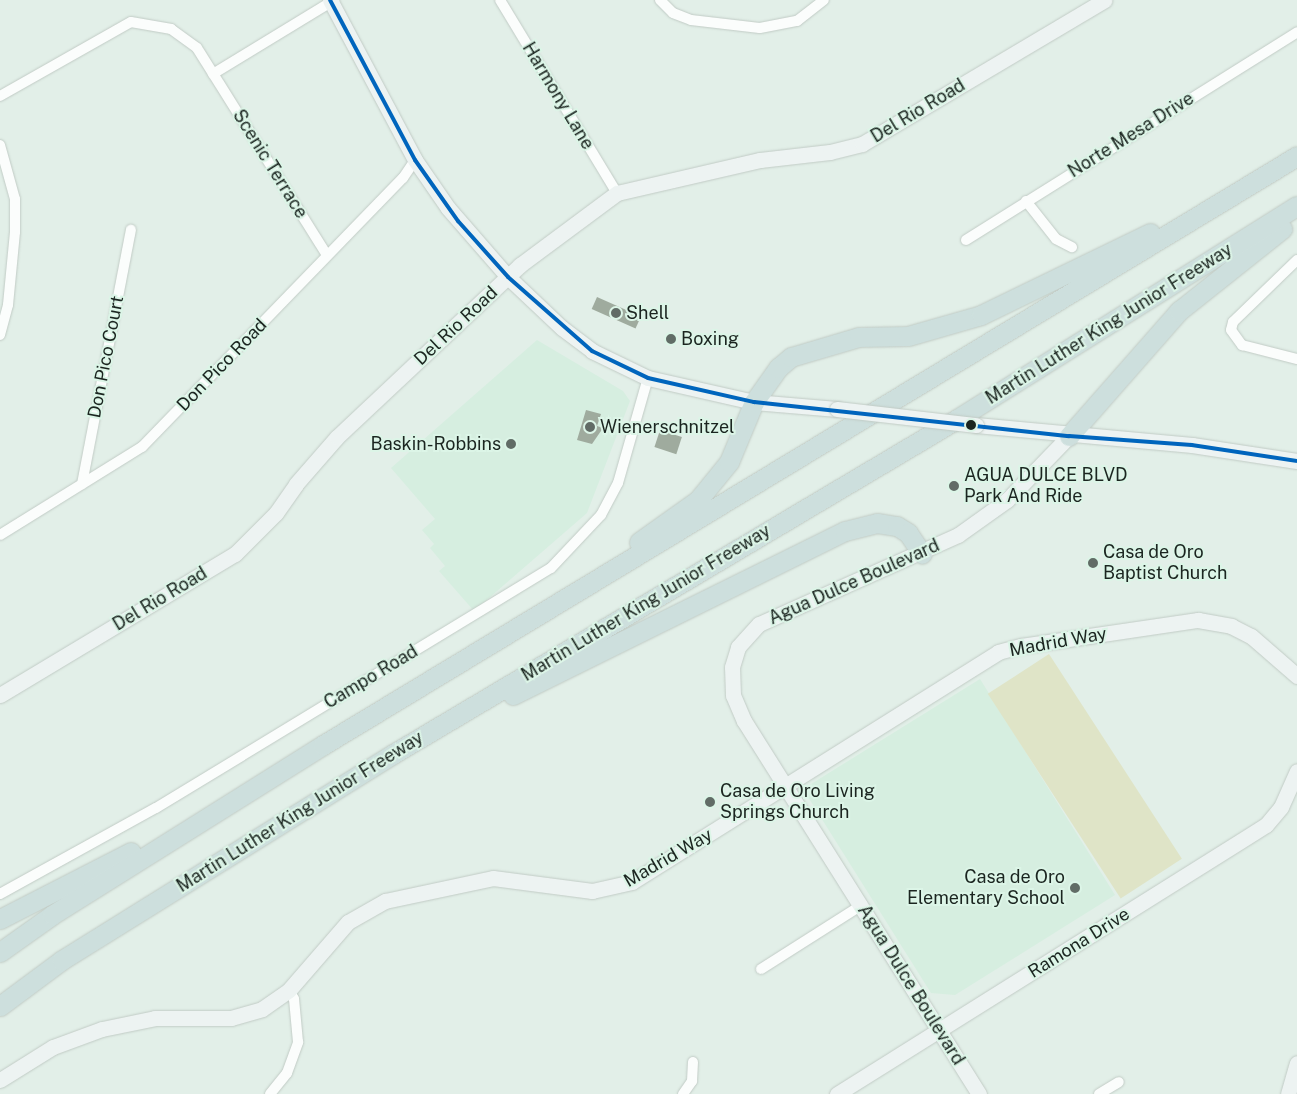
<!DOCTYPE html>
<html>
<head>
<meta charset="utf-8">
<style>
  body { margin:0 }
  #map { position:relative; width:1297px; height:1094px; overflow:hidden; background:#e2efe8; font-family:"Public Sans",sans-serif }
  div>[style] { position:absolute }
  .built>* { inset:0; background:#d6eee0 }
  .green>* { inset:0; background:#dfe4c7; transform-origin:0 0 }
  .building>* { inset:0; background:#9fab9e; transform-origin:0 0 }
  .roads { filter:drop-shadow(0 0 1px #c1cbc5) drop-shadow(0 0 1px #c1cbc5) }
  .street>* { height:10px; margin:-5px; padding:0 5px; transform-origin:5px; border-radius:5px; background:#fbfdfc }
  .secondary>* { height:15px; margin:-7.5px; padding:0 7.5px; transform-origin:7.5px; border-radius:7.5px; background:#edf3f2 }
  .highway>* { height:19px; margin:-9.5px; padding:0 9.5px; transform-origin:9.5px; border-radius:9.5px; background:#cddfdd }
  .bridges { filter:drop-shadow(0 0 1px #c1cbc5) drop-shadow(0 0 1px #c1cbc5) }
  .secondary-bridge>* { height:15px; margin:-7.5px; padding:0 7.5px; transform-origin:7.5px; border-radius:7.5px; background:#edf3f2 }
  .bus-1>* { height:4px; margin:-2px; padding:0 2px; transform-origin:2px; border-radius:2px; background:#0065bd }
  .dots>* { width:14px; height:14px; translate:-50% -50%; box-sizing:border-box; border:2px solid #dcf5e7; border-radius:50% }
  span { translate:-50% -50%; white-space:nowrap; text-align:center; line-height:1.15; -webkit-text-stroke:4px #dcf5e7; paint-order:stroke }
  .street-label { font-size:18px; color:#1b2520 }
  .poi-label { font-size:18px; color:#1b2520 }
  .left { translate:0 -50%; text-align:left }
  .right { translate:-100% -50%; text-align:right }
</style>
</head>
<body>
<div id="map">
  <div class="built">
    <div style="clip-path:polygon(537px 340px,623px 391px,630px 401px,587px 513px,474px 611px,439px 571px,445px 566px,430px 548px,434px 544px,422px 530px,435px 519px,391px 468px)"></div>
    <div style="clip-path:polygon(980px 679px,1115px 895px,955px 995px,931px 993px,803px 789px)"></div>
  </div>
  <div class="green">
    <div style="left:1049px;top:654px;width:244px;height:73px;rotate:57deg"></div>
  </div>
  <div class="building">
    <div style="left:597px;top:297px;width:48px;height:13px;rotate:24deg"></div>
    <div style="clip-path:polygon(586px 410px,601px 414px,597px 426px,603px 428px,592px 444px,577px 440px)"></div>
    <div style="left:660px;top:430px;width:23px;height:18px;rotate:18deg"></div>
  </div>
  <div class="roads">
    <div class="street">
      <div style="left:500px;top:0;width:226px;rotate:58.8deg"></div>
      <div style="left:660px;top:0;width:18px;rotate:45deg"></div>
      <div style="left:673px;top:13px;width:19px;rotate:21deg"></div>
      <div style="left:691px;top:20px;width:69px;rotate:6.6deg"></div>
      <div style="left:760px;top:28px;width:38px;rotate:-11deg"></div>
      <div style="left:797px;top:21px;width:34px;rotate:-38deg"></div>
      <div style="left:213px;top:74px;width:142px;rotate:-31.4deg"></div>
      <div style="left:0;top:96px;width:150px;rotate:-29.5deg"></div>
      <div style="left:131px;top:22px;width:41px;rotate:9.9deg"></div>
      <div style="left:171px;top:29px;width:32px;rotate:36deg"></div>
      <div style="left:197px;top:48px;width:244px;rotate:57.9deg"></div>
      <div style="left:0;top:145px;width:56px;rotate:74.5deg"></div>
      <div style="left:15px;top:199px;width:33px;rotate:90deg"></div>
      <div style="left:15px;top:232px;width:73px;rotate:95.5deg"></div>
      <div style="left:8px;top:305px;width:31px;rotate:105deg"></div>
      <div style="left:1026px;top:201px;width:48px;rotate:51.7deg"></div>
      <div style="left:1056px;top:239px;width:18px;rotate:27deg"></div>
      <div style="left:966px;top:240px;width:391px;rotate:-32.1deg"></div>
      <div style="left:1297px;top:260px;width:89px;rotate:135.9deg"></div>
      <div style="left:1233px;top:322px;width:8px;rotate:104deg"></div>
      <div style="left:1231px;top:330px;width:19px;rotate:54deg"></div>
      <div style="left:1242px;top:345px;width:57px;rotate:14.3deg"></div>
      <div style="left:82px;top:484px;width:259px;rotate:-79.1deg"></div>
      <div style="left:0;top:535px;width:167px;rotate:-31.8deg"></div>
      <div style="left:142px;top:447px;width:375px;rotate:-45.9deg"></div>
      <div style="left:403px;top:178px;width:22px;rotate:-56deg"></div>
      <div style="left:0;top:894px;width:178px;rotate:-28.9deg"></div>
      <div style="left:156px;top:808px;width:462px;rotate:-31.3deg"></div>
      <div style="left:551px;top:568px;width:73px;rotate:-46.7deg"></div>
      <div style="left:601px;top:515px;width:36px;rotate:-62deg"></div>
      <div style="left:618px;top:483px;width:109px;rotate:-74.1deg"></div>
      <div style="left:761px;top:969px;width:120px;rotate:-32.4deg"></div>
      <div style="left:270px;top:1094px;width:27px;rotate:-51deg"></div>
      <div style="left:287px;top:1073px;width:33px;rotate:-70deg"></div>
      <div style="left:298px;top:1042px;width:43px;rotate:-95.3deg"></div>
      <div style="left:294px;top:999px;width:10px;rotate:-119deg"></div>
      <div style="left:683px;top:1094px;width:16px;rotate:-55deg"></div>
      <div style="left:692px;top:1081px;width:19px;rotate:-87deg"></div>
      <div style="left:1099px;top:1094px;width:23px;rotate:-31deg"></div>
    </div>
    <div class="secondary">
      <div style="left:330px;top:0;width:181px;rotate:62deg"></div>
      <div style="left:415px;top:160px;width:58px;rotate:55.5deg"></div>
      <div style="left:448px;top:208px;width:91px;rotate:49deg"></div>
      <div style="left:508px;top:277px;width:74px;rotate:43.4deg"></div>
      <div style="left:562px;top:328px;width:38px;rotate:37deg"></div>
      <div style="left:592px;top:351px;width:62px;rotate:25.7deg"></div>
      <div style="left:648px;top:378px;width:109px;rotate:12.8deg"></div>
      <div style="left:754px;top:402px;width:83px;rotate:4.8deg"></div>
      <div style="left:976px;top:425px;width:217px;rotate:5.3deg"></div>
      <div style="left:1192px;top:445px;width:106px;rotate:8.7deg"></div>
      <div style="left:0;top:695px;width:274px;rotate:-31deg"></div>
      <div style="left:235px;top:554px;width:58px;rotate:-45deg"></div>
      <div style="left:276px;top:513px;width:35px;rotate:-55deg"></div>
      <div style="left:296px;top:484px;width:62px;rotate:-48.9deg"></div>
      <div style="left:337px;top:437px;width:251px;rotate:-43.2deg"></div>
      <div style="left:520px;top:265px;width:121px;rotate:-36.6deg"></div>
      <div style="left:617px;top:193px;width:147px;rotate:-13deg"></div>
      <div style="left:760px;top:160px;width:70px;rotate:-6.5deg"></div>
      <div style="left:830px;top:152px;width:33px;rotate:-14deg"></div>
      <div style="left:862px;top:144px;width:282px;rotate:-30.7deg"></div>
      <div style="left:0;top:1080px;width:62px;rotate:-31.9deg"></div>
      <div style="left:53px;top:1047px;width:52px;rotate:-20.2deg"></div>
      <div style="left:102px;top:1029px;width:54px;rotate:-11.7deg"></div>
      <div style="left:155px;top:1018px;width:76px"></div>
      <div style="left:231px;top:1018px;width:32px;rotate:-16deg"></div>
      <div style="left:262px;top:1009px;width:33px;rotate:-35deg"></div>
      <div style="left:289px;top:990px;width:90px;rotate:-49.1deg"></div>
      <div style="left:348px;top:922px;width:43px;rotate:-29.6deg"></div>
      <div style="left:385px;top:901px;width:110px;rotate:-12deg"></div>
      <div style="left:493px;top:878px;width:100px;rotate:7.5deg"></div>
      <div style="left:592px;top:891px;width:41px;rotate:-12.7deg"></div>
      <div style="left:632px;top:882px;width:432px;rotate:-32.1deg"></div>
      <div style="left:998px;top:652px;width:24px;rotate:-15deg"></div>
      <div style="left:1021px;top:646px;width:179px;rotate:-8.4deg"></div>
      <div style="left:1198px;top:620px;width:34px;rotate:10deg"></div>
      <div style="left:1231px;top:626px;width:22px;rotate:27deg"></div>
      <div style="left:1251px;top:636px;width:61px;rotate:41deg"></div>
      <div style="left:837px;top:1094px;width:506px;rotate:-32.09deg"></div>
      <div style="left:1266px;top:825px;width:23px;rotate:-50deg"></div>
      <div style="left:1281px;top:807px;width:39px;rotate:-66deg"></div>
      <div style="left:979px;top:1094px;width:441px;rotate:-122.2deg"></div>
      <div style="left:744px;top:721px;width:28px;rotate:-113deg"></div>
      <div style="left:733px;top:695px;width:28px;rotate:-92deg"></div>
      <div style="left:732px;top:667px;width:21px;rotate:-73deg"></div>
      <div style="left:738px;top:647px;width:31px;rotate:-48deg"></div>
      <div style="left:759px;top:624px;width:218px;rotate:-24.1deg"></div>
      <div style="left:958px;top:535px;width:60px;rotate:-35.5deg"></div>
      <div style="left:1007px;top:500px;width:89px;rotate:-45.9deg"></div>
      <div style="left:1288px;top:1094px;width:32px;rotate:-74deg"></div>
    </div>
    <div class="highway">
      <div style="left:1069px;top:436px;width:167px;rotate:-48.7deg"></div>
      <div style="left:1179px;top:311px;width:132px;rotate:-38.5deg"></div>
      <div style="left:639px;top:542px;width:72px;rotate:-35.4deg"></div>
      <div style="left:698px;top:500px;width:49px;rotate:-50.8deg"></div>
      <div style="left:729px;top:462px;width:65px;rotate:-67.4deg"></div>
      <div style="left:754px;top:402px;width:42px;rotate:-54.8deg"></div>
      <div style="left:778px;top:368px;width:17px;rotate:-40deg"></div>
      <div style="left:791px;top:357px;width:71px;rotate:-16.4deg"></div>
      <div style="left:859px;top:337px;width:49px;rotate:-1.2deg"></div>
      <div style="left:908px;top:336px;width:76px;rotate:-16deg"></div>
      <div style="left:981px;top:315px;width:188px;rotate:-25.9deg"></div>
      <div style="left:513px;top:695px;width:370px;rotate:-26.3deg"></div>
      <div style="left:845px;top:531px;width:33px;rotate:-14deg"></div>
      <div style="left:877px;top:523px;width:20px;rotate:9deg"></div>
      <div style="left:897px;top:526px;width:13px;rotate:32deg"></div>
      <div style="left:908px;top:533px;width:25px;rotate:56deg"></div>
      <div style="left:0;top:919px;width:147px;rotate:-27.1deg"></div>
      <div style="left:0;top:952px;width:64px;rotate:-35.4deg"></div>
      <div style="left:52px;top:915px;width:320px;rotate:-32.1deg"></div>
      <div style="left:323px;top:745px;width:1138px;rotate:-31.16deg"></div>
      <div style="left:0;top:1006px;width:77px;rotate:-36.6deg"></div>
      <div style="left:62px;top:960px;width:390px;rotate:-31.9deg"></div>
      <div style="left:393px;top:754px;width:656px;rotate:-30.71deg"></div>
      <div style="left:957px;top:419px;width:401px;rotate:-32.1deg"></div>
    </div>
  </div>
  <div class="bridges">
    <div class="secondary-bridge">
      <div style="left:837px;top:409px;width:140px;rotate:6.6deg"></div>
    </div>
  </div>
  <div class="bus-1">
    <div style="left:330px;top:0;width:181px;rotate:62deg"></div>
    <div style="left:415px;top:160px;width:75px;rotate:54.8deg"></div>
    <div style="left:458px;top:221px;width:75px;rotate:48.2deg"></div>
    <div style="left:508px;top:277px;width:112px;rotate:41.4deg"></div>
    <div style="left:592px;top:351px;width:62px;rotate:25.7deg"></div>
    <div style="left:648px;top:378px;width:109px;rotate:12.8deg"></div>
    <div style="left:754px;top:402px;width:317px;rotate:6.2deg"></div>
    <div style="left:1069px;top:436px;width:123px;rotate:4.2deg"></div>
    <div style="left:1192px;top:445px;width:106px;rotate:8.7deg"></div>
  </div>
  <div class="dots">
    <div style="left:616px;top:313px;background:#616c66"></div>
    <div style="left:671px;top:339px;background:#616c66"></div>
    <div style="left:971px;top:425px;background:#1b2520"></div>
    <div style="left:590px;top:427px;background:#616c66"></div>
    <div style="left:511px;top:444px;background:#616c66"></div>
    <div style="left:954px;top:486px;background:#616c66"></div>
    <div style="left:1093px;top:563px;background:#616c66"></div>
    <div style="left:710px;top:802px;background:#616c66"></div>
    <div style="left:1075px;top:888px;background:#616c66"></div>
  </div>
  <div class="street-label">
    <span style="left:558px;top:96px;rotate:59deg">Harmony Lane</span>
    <span style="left:918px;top:111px;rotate:-31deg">Del Rio Road</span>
    <span style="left:1131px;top:135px;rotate:-32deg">Norte Mesa Drive</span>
    <span style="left:270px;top:164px;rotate:58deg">Scenic Terrace</span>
    <span style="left:1109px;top:324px;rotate:-32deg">Martin Luther King Junior Freeway</span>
    <span style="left:456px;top:326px;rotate:-43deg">Del Rio Road</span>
    <span style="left:106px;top:357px;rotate:-79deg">Don Pico Court</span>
    <span style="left:222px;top:365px;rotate:-46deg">Don Pico Road</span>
    <span style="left:854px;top:582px;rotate:-24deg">Agua Dulce Boulevard</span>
    <span style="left:160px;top:599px;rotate:-31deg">Del Rio Road</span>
    <span style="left:646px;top:603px;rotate:-31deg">Martin Luther King Junior Freeway</span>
    <span style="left:1058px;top:642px;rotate:-10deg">Madrid Way</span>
    <span style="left:371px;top:677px;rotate:-31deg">Campo Road</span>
    <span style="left:300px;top:812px;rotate:-32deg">Martin Luther King Junior Freeway</span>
    <span style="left:668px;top:858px;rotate:-30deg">Madrid Way</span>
    <span style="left:1079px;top:943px;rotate:-32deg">Ramona Drive</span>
    <span style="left:911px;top:985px;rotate:58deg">Agua Dulce Boulevard</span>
  </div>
  <div class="poi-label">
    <span class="left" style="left:626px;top:313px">Shell</span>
    <span class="left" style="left:681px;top:339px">Boxing</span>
    <span class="left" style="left:600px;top:427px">Wienerschnitzel</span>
    <span class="right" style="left:501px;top:444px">Baskin-Robbins</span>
    <span class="left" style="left:964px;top:486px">AGUA DULCE BLVD<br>Park And Ride</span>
    <span class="left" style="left:1103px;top:563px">Casa de Oro<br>Baptist Church</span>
    <span class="left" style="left:720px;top:802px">Casa de Oro Living<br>Springs Church</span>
    <span class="right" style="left:1065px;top:888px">Casa de Oro<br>Elementary School</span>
  </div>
</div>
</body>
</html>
